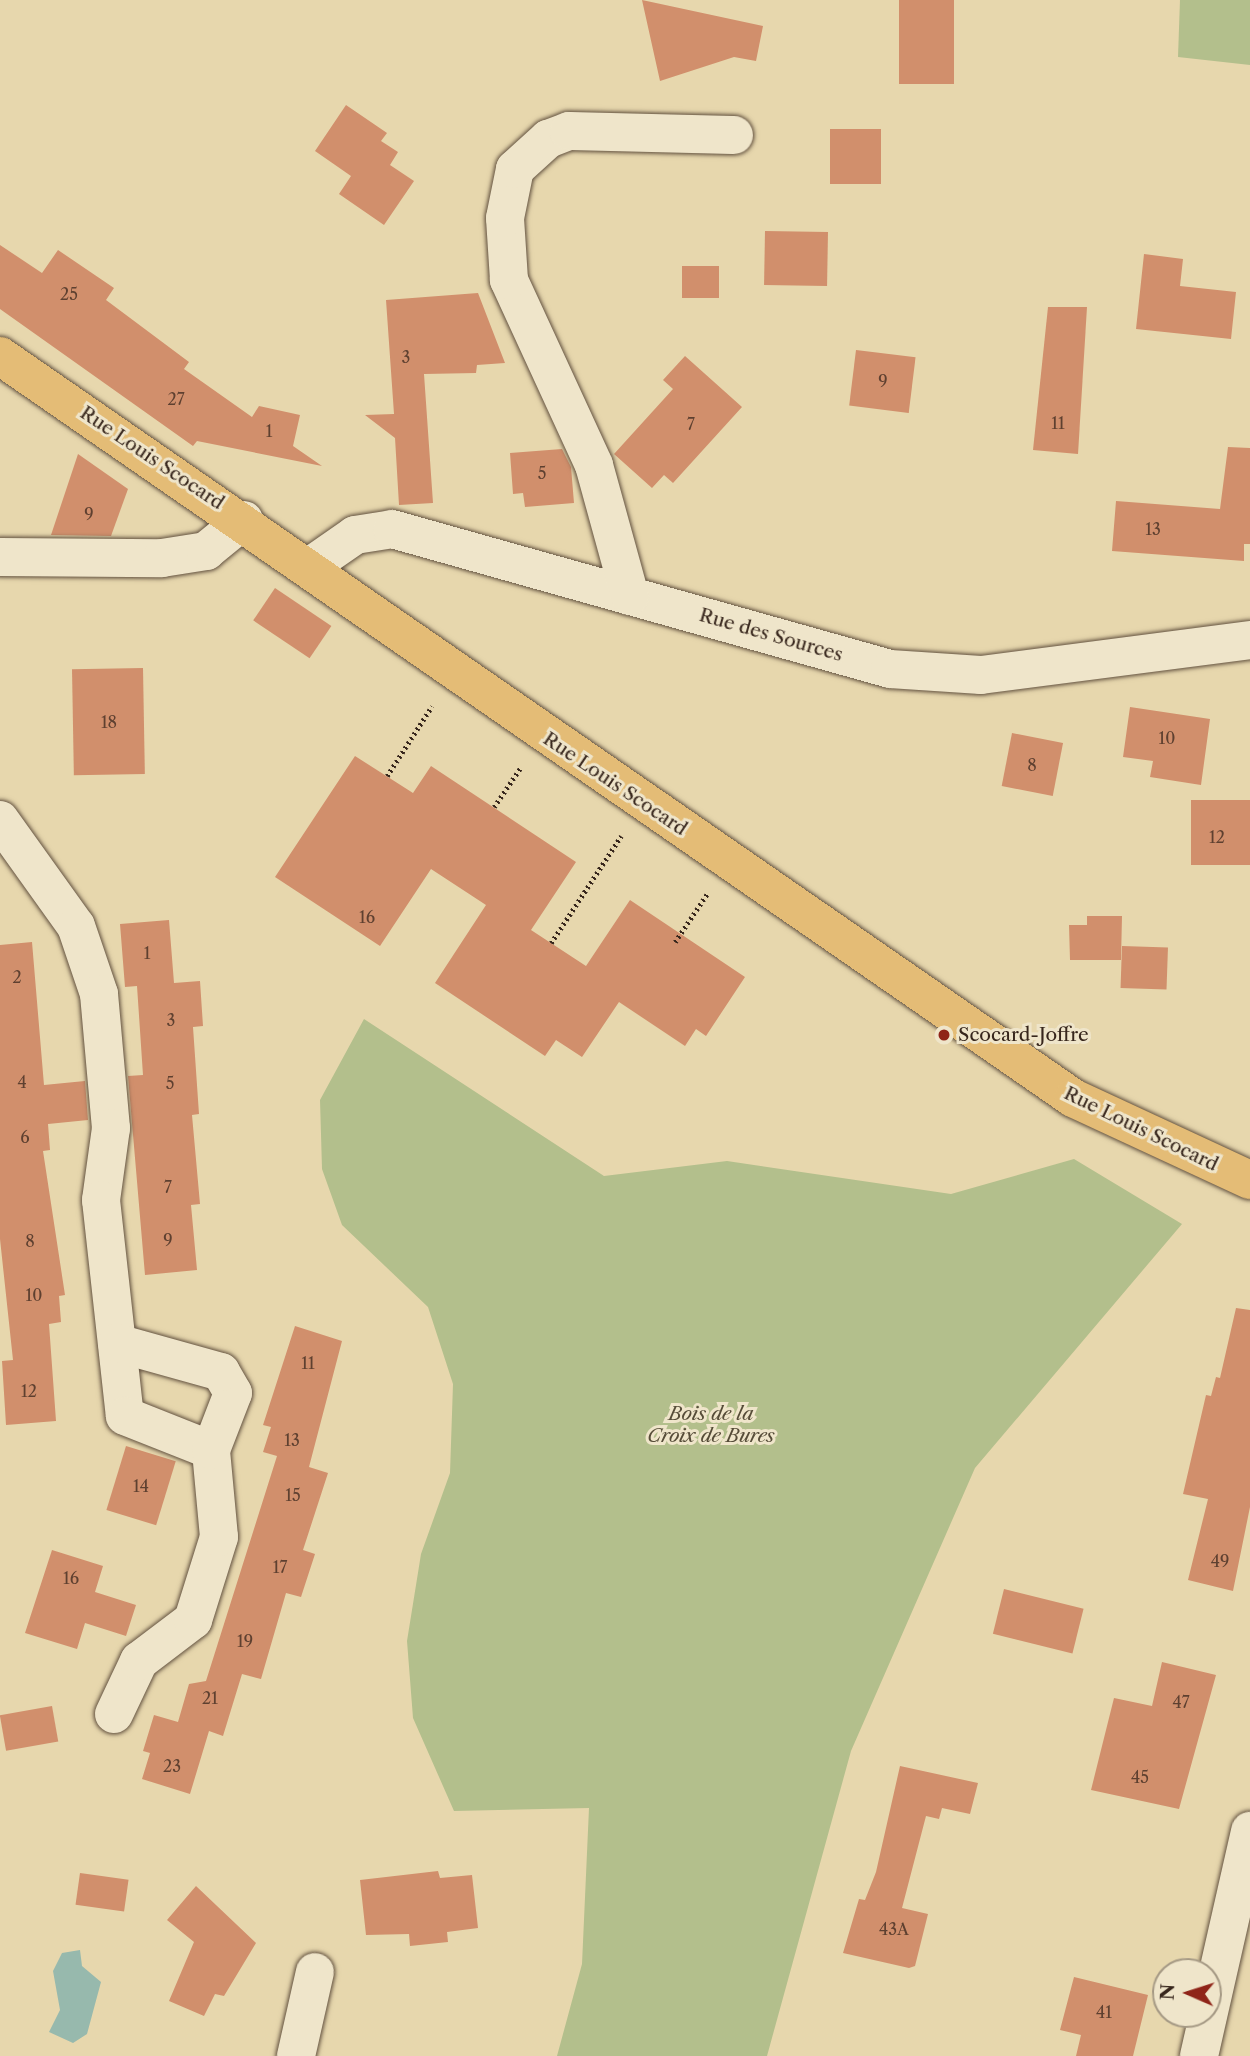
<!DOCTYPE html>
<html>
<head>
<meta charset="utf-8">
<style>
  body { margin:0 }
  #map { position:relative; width:1250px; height:2056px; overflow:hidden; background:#e7d7ad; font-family:"Libre Caslon Text",serif }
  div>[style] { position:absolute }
  .green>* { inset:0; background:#b3bf8c }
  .water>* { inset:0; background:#97b9ad }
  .building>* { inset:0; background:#d18f6c; transform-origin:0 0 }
  .path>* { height:4.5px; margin-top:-2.25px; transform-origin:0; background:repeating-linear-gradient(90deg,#37261c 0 2px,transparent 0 5.5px) }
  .roads { filter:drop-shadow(0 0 2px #635240) drop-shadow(0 0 2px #635240) }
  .minor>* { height:38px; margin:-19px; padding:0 19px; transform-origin:19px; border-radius:19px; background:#efe5ca }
  .major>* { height:38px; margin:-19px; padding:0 19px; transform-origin:19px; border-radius:19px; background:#e4bc76 }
  .dots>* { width:19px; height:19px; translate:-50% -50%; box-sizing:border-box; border:4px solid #efe5ca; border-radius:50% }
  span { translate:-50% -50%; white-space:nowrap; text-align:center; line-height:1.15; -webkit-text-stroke:6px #efe5ca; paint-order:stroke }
  .number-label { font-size:16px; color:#5e4030 }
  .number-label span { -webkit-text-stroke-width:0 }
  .street-label { font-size:19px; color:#37261c }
  .poi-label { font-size:19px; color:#37261c }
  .left { translate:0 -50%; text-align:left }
  .park-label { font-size:19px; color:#564c38; font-style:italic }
  .north { position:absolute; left:1152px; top:1958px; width:70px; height:70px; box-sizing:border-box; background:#efe5ca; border:2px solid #a59984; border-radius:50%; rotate:273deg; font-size:19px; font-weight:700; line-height:28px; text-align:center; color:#37261c }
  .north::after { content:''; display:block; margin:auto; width:24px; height:32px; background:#8f2418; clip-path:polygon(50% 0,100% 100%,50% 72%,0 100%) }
</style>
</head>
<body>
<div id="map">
  <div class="green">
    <div style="clip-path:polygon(1180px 0,1250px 0,1250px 65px,1178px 57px)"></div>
    <div style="clip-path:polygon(364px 1019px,604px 1176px,727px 1161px,951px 1194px,1074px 1159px,1182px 1224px,975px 1468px,851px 1751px,767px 2056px,557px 2056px,582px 1964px,589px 1808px,454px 1811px,413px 1718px,407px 1641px,421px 1554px,450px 1473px,453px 1384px,428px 1307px,342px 1225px,322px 1169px,320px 1100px)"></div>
  </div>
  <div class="water">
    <div style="clip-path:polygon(80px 1950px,82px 1966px,101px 1982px,87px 2034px,73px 2043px,49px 2032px,60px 2010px,53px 1971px,62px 1953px)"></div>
  </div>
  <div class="building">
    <div style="clip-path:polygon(642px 0,763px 26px,756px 61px,734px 57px,660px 81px)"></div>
    <div style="left:899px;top:0;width:55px;height:84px"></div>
    <div style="clip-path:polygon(346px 105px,387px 133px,381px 141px,398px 152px,390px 165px,414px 181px,384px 225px,339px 194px,351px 176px,315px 151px)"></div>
    <div style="left:830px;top:129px;width:51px;height:55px"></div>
    <div style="left:765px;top:231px;width:63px;height:54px;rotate:1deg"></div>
    <div style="clip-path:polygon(0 245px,42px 273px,58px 250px,114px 288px,106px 300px,189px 362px,184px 369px,252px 417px,259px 406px,300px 415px,293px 446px,322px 466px,197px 441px,193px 446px,0 309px)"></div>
    <div style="clip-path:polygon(1144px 254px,1183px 259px,1180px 286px,1236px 292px,1231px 339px,1136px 329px)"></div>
    <div style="left:682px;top:266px;width:37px;height:32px"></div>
    <div style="clip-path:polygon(478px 293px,505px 363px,477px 365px,476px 373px,424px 374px,433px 503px,399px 505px,395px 438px,365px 415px,394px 414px,386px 300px)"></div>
    <div style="clip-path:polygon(1048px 307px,1087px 307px,1078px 454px,1033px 450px)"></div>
    <div style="left:856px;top:350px;width:60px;height:56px;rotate:7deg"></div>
    <div style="clip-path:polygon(685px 356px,742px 407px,673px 483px,664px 475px,652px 488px,614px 454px,673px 389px,663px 380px)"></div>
    <div style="clip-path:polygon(1228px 447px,1250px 448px,1250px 544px,1244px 544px,1244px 561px,1112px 551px,1116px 501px,1220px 509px)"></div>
    <div style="clip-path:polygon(562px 449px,571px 467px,574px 503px,525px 507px,523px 493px,513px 494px,510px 453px)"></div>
    <div style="clip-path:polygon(78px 454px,128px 489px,111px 536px,51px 535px)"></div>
    <div style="left:275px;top:588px;width:68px;height:39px;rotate:34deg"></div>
    <div style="left:143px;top:668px;width:106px;height:71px;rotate:89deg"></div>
    <div style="clip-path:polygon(1130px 707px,1210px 719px,1201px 785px,1150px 777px,1153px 761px,1123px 757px)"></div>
    <div style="left:1012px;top:733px;width:52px;height:54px;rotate:11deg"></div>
    <div style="clip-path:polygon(355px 756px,413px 793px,431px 766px,576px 862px,531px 930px,586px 966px,630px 900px,745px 977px,706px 1036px,696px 1029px,685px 1046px,619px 1002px,582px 1057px,556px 1040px,545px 1056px,435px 983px,486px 905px,431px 869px,380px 946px,275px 877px)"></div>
    <div style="left:1250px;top:800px;width:65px;height:59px;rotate:90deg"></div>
    <div style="clip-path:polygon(1087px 916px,1122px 916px,1121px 960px,1070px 960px,1069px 925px,1087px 925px)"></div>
    <div style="clip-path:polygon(169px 920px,174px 983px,200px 981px,203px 1026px,193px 1027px,199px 1114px,192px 1115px,200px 1204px,191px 1205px,197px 1270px,145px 1275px,128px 1076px,143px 1075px,137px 986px,125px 987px,120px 924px)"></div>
    <div style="clip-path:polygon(32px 942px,44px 1085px,85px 1081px,88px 1120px,48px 1124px,50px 1150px,43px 1151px,65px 1295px,59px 1296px,61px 1322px,49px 1324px,56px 1421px,6px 1425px,2px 1361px,13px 1360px,0 1239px,0 945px)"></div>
    <div style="left:1122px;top:946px;width:46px;height:42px;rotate:2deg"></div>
    <div style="clip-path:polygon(1236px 1308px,1250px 1310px,1250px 1507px,1233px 1591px,1188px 1580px,1208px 1499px,1183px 1494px,1206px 1395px,1211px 1396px,1216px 1377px,1220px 1378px)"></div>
    <div style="clip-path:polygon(295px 1326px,342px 1341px,309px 1467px,328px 1473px,303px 1550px,315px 1554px,301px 1597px,286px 1593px,261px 1679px,242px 1674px,223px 1736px,209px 1731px,190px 1794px,142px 1779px,150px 1753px,143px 1751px,154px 1715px,178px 1722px,189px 1684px,206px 1681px,277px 1456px,263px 1452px,271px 1427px,263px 1425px)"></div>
    <div style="left:126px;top:1446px;width:52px;height:67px;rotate:17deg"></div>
    <div style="clip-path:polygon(52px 1550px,103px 1566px,95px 1592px,136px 1605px,126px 1636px,85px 1623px,77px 1649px,25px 1633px)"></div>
    <div style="left:1004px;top:1589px;width:82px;height:46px;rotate:14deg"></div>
    <div style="clip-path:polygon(1162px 1662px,1216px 1675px,1179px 1809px,1091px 1790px,1114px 1698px,1152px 1706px)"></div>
    <div style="left:52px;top:1706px;width:36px;height:53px;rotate:80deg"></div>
    <div style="clip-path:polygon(900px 1766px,978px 1783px,970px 1814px,942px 1808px,939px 1819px,926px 1816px,902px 1908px,928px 1914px,915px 1966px,909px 1968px,843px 1953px,859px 1899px,865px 1900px,876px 1872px)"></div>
    <div style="clip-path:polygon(438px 1871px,440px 1878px,472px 1875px,478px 1928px,447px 1932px,448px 1942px,410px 1946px,409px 1934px,366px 1935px,360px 1880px)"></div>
    <div style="left:80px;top:1873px;width:49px;height:32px;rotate:8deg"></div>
    <div style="clip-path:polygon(196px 1886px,256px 1943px,224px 1996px,215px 1994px,204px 2016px,169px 2001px,194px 1942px,167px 1920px)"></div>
    <div style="clip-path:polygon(1074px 1977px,1148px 1995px,1133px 2056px,1076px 2056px,1081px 2035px,1060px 2030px)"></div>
  </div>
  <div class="path">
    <div style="left:387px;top:776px;width:83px;rotate:-57.3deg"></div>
    <div style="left:494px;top:807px;width:48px;rotate:-56deg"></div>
    <div style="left:675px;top:942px;width:58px;rotate:-56.3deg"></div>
    <div style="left:551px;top:943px;width:128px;rotate:-56.8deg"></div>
  </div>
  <div class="roads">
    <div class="minor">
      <div style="left:0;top:557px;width:162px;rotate:0.4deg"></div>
      <div style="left:162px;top:558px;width:45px;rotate:-9deg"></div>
      <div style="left:206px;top:551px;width:49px;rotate:-39.2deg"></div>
      <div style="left:309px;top:567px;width:56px;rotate:-34.8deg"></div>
      <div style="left:355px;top:535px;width:37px;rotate:-9deg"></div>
      <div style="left:392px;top:529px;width:517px;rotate:15.7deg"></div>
      <div style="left:890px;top:669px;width:91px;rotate:3.8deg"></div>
      <div style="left:981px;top:675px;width:271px;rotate:-7.4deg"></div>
      <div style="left:630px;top:596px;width:136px;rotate:-105.4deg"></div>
      <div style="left:594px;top:465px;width:204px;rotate:-114.7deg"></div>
      <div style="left:509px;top:280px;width:62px;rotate:-93.7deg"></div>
      <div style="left:505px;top:218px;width:50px;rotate:-78.5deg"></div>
      <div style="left:515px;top:169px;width:45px;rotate:-42.3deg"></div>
      <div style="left:548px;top:139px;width:22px;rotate:-21deg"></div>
      <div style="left:569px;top:131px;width:165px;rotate:1.4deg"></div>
      <div style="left:0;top:820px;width:130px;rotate:54.4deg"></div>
      <div style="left:76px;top:926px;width:72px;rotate:71.3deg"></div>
      <div style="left:99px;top:994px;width:135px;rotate:84.9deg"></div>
      <div style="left:111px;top:1128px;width:73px;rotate:97.9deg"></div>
      <div style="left:101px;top:1200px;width:217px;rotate:83.7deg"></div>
      <div style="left:125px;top:1416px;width:92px;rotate:21.6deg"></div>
      <div style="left:114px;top:1714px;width:59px;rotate:-64.7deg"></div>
      <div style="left:139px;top:1661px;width:68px;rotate:-37.2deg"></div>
      <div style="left:193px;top:1620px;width:87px;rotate:-72.6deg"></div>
      <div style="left:219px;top:1537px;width:87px;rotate:-95.3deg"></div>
      <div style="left:211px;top:1450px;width:61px;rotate:-68.9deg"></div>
      <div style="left:233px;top:1393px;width:24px;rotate:-120deg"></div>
      <div style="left:221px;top:1372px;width:108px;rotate:-164.4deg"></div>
      <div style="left:296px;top:2056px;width:86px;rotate:-77.3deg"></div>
      <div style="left:1199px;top:2056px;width:231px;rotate:-77.2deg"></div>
    </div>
    <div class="major">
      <div style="left:0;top:356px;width:1305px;rotate:34.66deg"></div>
      <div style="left:1073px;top:1098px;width:195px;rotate:24.9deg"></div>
    </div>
  </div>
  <div class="dots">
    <div style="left:944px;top:1035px;background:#8f2418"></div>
  </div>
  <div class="number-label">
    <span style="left:69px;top:294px">25</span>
    <span style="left:406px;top:357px">3</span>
    <span style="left:883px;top:381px">9</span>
    <span style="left:176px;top:399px">27</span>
    <span style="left:1058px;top:423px">11</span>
    <span style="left:691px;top:424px">7</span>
    <span style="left:269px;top:431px">1</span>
    <span style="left:542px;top:473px">5</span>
    <span style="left:89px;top:514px">9</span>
    <span style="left:1153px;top:529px">13</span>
    <span style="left:109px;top:722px">18</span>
    <span style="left:1167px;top:738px">10</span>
    <span style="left:1032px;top:765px">8</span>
    <span style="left:1217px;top:837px">12</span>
    <span style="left:367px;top:917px">16</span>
    <span style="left:147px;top:953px">1</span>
    <span style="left:17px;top:977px">2</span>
    <span style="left:171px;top:1020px">3</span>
    <span style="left:22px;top:1082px">4</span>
    <span style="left:170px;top:1083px">5</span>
    <span style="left:25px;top:1137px">6</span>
    <span style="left:168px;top:1187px">7</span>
    <span style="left:168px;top:1240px">9</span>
    <span style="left:30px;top:1241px">8</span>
    <span style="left:34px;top:1295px">10</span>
    <span style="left:308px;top:1363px">11</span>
    <span style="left:29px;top:1391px">12</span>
    <span style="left:292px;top:1440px">13</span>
    <span style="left:141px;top:1486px">14</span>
    <span style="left:293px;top:1495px">15</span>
    <span style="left:1220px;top:1561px">49</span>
    <span style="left:280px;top:1567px">17</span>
    <span style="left:71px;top:1578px">16</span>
    <span style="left:245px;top:1641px">19</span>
    <span style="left:210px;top:1698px">21</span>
    <span style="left:1181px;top:1702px">47</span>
    <span style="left:172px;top:1766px">23</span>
    <span style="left:1140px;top:1777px">45</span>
    <span style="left:894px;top:1929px">43A</span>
    <span style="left:1104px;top:2012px">41</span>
  </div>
  <div class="street-label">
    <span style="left:152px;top:458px;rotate:34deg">Rue Louis Scocard</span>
    <span style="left:771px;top:635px;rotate:16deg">Rue des Sources</span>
    <span style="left:615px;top:784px;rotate:34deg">Rue Louis Scocard</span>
    <span style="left:1141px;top:1129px;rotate:26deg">Rue Louis Scocard</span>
  </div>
  <div class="poi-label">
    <span class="left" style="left:958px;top:1035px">Scocard-Joffre</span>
  </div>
  <div class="park-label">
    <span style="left:711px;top:1425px">Bois de la<br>Croix de Bures</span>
  </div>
  <div class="north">N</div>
</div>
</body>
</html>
